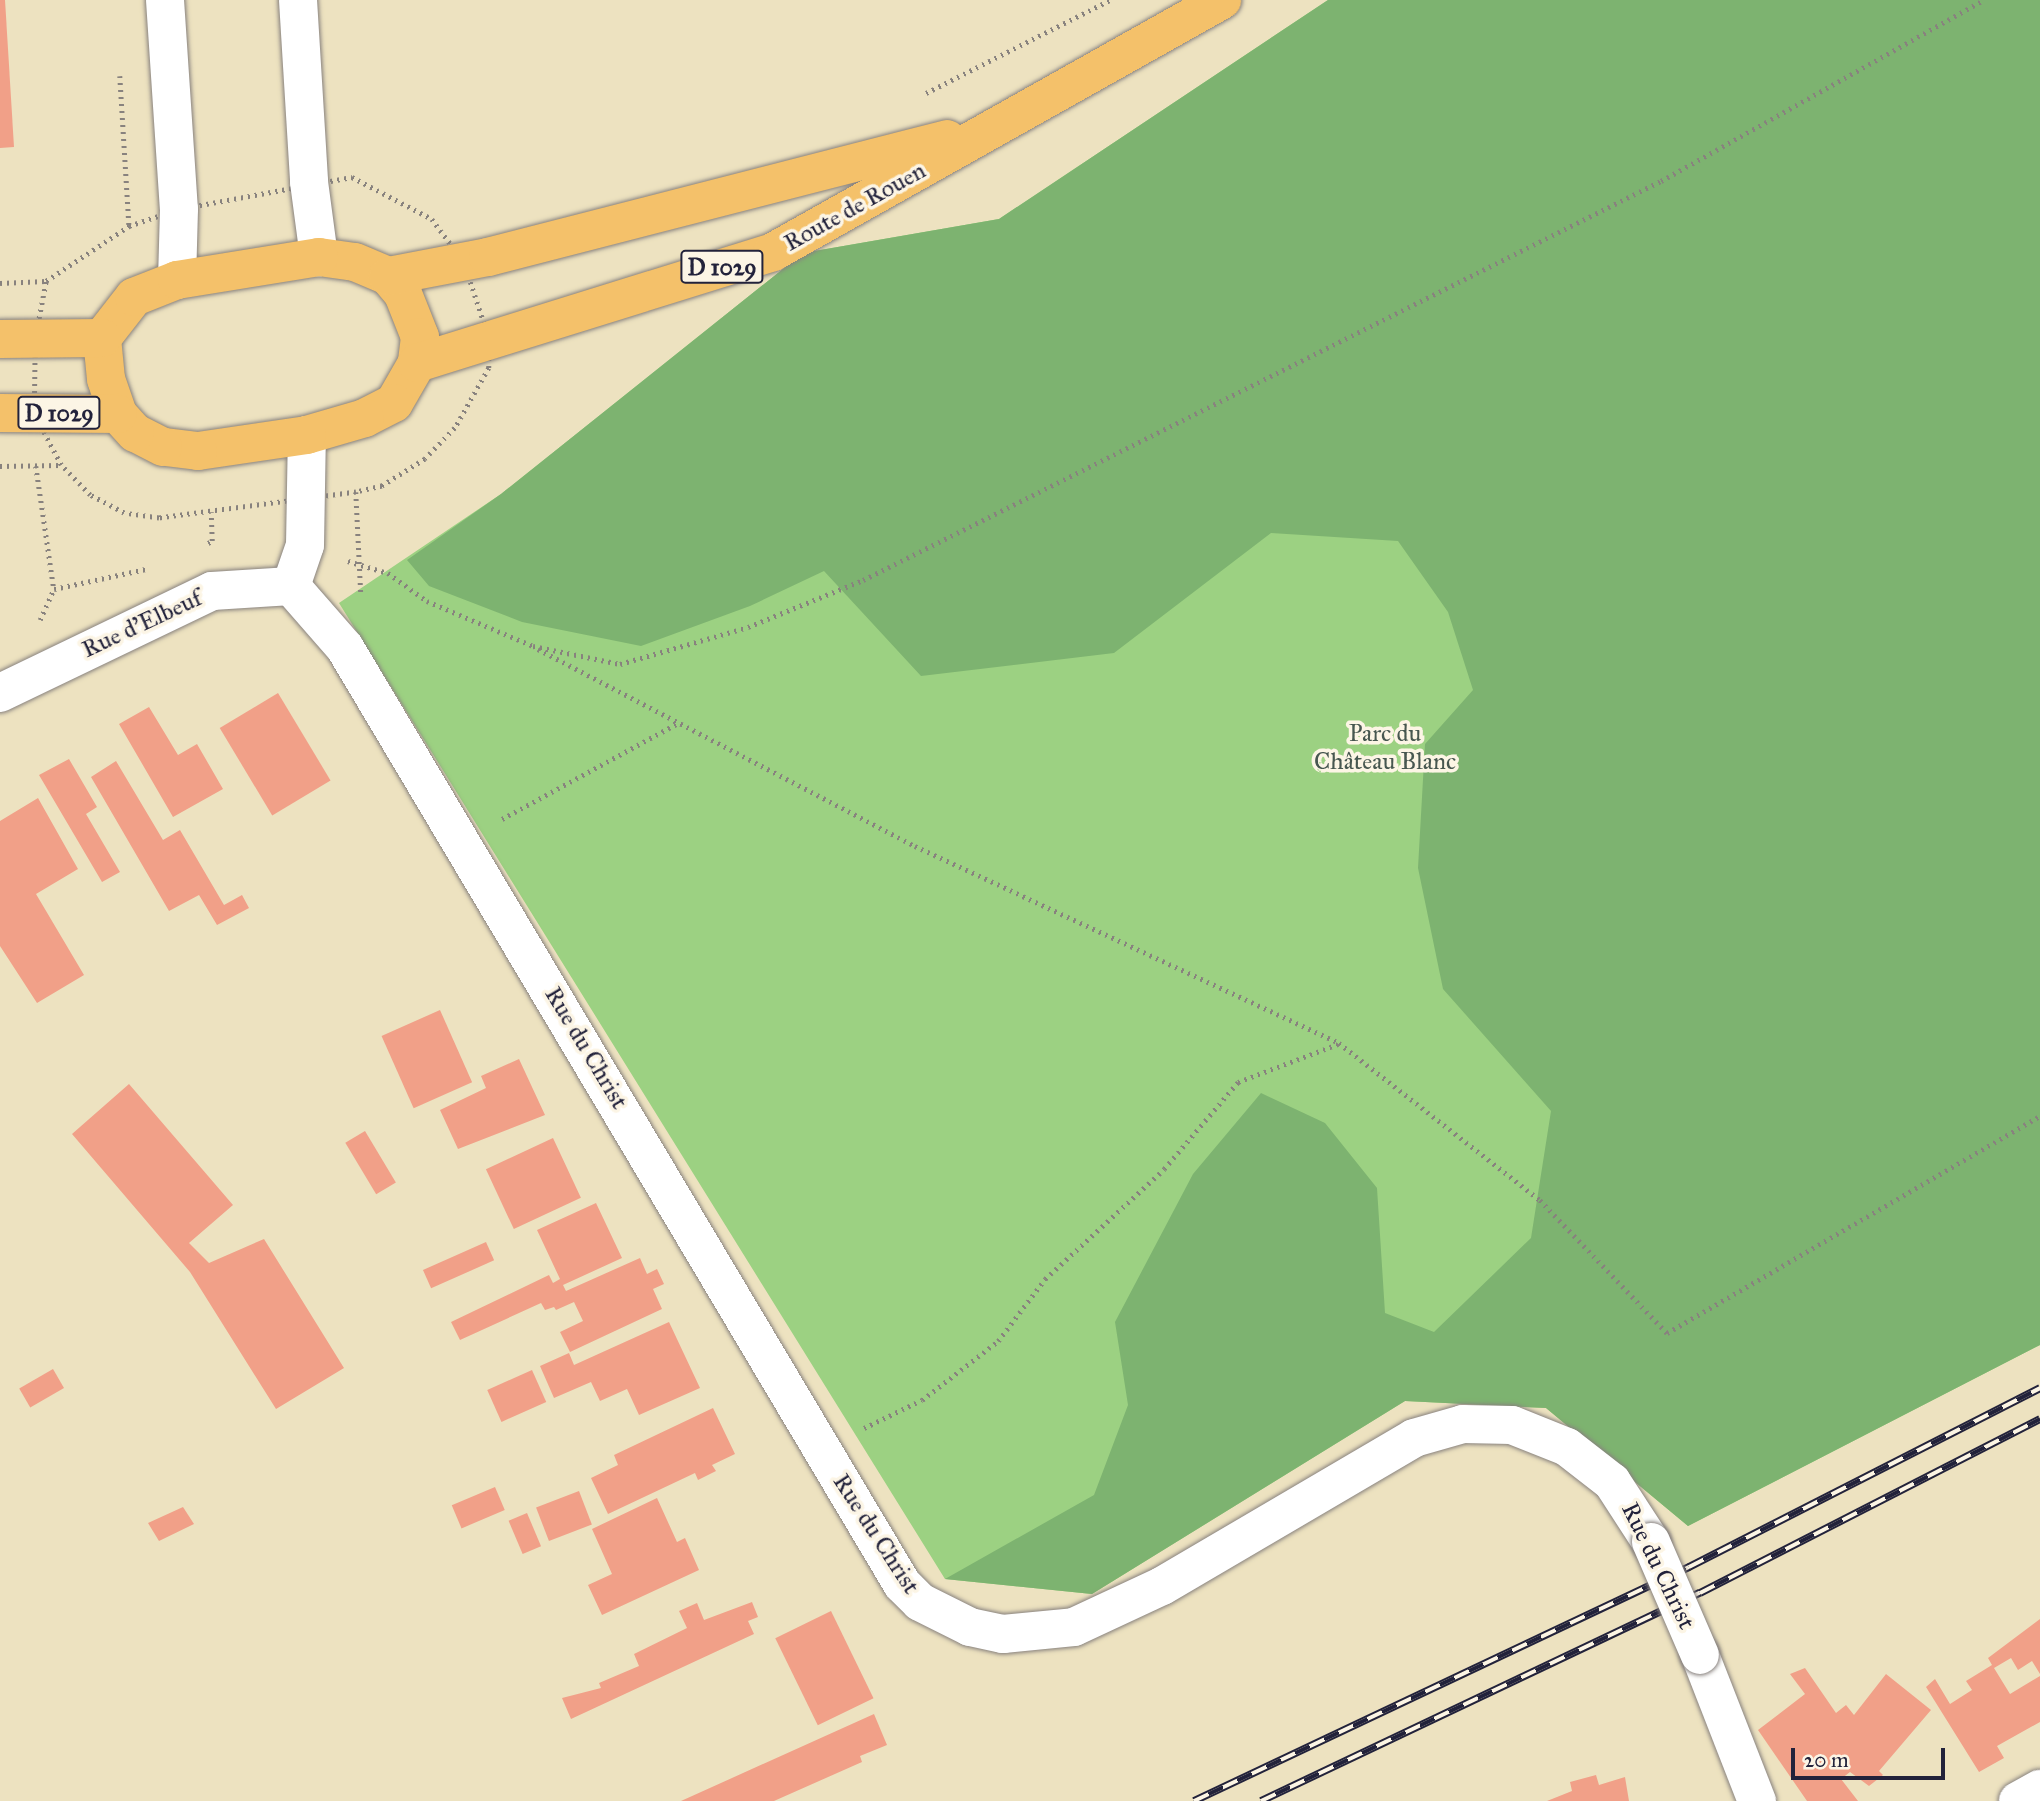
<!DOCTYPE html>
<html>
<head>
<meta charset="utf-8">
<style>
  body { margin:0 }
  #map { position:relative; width:2040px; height:1801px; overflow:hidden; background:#ede2c0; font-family:"IM FELL Great Primer",serif }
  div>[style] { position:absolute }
  .green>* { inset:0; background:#9cd182 }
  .forest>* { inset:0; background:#7db370 }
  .building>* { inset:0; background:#f1a088; transform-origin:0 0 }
  .path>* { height:4.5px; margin-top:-2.25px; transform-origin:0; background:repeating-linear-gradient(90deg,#88827e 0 2px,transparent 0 7px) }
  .roads { filter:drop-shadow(0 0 2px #88827e) drop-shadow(0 0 2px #88827e) }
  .minor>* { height:38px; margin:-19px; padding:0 19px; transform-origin:19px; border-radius:19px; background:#fff }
  .primary>* { height:38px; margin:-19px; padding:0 19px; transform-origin:19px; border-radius:19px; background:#f4c16a }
  .rail>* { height:8px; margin-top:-4px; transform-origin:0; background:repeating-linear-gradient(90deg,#fcf5e5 0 16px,#22223b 0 32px); box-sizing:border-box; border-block:2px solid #22223b }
  .bridges { filter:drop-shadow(0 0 2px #88827e) drop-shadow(0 0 2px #88827e) }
  .minor-bridge>* { height:38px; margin:-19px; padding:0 19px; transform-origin:19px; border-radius:19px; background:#fff }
  span { translate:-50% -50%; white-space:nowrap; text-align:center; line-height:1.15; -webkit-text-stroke:7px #fcf5e5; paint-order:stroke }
  .shield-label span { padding:2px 5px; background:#fcf5e5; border:2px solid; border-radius:5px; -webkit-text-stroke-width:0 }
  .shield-label { font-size:23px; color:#22223b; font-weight:700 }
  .street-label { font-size:24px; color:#22223b }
  .park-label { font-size:24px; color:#475750 }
  .scale { position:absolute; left:1791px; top:1748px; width:154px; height:32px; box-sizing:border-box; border:4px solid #22223b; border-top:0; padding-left:9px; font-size:21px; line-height:24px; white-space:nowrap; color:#22223b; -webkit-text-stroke:5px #fcf5e5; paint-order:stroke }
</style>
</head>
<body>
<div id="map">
  <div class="green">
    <div style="clip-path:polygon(1328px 0,2040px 0,2040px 1345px,1688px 1526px,1546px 1408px,1405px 1401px,1092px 1594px,945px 1579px,339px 603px,501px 494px,803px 253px,999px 219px)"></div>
  </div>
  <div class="forest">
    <div style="clip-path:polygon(1328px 0,2040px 0,2040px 1345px,1688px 1526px,1546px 1408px,1405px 1401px,1092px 1594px,945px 1579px,1094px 1495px,1128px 1405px,1115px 1322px,1193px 1174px,1261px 1093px,1325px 1123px,1377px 1188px,1385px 1313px,1434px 1332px,1531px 1238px,1551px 1111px,1443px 989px,1418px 868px,1425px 744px,1473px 690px,1448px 612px,1398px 541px,1271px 533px,1114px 653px,921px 676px,824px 571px,750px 606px,641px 646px,522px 622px,429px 586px,407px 560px,501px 494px,803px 253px,999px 219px)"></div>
  </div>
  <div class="building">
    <div style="clip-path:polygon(0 0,5px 0,14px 147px,0 148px)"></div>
    <div style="left:278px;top:693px;width:102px;height:68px;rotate:59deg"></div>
    <div style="clip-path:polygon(149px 707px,178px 755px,197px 744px,223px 789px,173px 817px,119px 724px)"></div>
    <div style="clip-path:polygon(69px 759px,97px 807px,86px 814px,120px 872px,102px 882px,39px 775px)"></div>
    <div style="clip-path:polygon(116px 761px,163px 840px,180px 830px,224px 905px,242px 895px,249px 908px,217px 925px,199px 895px,169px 911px,91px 777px)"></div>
    <div style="clip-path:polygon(38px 798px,78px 869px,36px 894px,84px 975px,37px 1003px,0 946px,0 821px)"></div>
    <div style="left:440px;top:1010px;width:79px;height:64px;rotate:66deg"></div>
    <div style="clip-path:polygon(519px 1059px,545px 1115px,458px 1149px,440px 1110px,486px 1088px,481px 1076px)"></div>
    <div style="clip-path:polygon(129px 1084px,233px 1205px,189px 1243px,209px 1263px,264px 1239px,344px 1368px,276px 1409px,190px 1272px,72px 1134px)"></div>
    <div style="left:365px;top:1131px;width:60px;height:23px;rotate:59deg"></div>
    <div style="left:553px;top:1138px;width:66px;height:74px;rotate:65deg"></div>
    <div style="clip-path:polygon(596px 1203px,622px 1258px,563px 1285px,566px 1291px,640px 1258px,647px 1274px,657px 1269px,664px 1284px,653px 1289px,662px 1309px,570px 1352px,560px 1332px,583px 1321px,574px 1302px,556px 1310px,554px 1307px,545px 1310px,541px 1303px,460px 1340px,451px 1322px,549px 1275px,553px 1283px,560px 1279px,537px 1230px)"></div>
    <div style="left:486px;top:1242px;width:20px;height:69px;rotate:66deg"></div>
    <div style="clip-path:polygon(669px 1322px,700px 1388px,639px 1415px,627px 1389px,600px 1401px,591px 1382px,554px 1398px,540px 1366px,569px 1353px,574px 1365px)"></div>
    <div style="left:53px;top:1369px;width:22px;height:39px;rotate:60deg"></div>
    <div style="left:532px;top:1370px;width:35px;height:49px;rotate:66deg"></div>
    <div style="clip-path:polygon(713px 1408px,735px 1454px,712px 1465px,716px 1471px,698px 1480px,695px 1473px,608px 1514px,591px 1478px,618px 1465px,614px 1455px)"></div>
    <div style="left:495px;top:1487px;width:25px;height:47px;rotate:67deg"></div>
    <div style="left:579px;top:1491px;width:36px;height:46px;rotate:69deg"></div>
    <div style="clip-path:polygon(657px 1498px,677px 1542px,685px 1538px,699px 1570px,602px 1615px,588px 1585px,612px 1574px,592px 1529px)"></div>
    <div style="clip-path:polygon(183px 1507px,194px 1524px,159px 1541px,148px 1523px)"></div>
    <div style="left:527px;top:1513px;width:36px;height:20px;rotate:67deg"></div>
    <div style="clip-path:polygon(752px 1602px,758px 1617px,748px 1621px,754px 1634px,571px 1719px,562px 1698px,601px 1688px,599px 1683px,639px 1666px,634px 1654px,687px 1628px,679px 1611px,697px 1603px,704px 1620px)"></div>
    <div style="left:831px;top:1611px;width:97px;height:62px;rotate:64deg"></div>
    <div style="clip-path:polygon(2040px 1619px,2040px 1674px,2032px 1661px,2018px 1670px,2011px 1658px,1994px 1668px,2010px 1694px,2040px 1676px,2040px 1722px,1997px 1746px,2004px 1758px,1979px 1772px,1926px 1687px,1935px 1679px,1950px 1704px,1972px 1690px,1966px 1681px,1992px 1665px,1988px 1658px)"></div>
    <div style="clip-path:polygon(1805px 1668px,1836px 1713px,1846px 1705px,1854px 1715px,1886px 1674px,1931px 1710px,1879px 1771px,1883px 1775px,1869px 1786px,1850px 1772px,1841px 1779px,1858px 1801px,1807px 1801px,1758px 1730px,1805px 1694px,1790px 1674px)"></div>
    <div style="clip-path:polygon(874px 1714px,887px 1745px,860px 1756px,862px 1762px,774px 1801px,681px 1801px)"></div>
    <div style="clip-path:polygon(1596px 1775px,1599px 1785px,1625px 1777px,1629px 1801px,1547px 1801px,1572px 1791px,1570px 1782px)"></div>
  </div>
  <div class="path">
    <div style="left:120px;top:76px;width:149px;rotate:86.5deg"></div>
    <div style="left:926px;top:93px;width:206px;rotate:-26.8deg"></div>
    <div style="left:352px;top:177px;width:90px;rotate:27.7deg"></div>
    <div style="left:432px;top:219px;width:54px;rotate:53.3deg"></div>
    <div style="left:464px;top:262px;width:80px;rotate:71.8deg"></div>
    <div style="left:489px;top:338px;width:30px;rotate:90deg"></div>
    <div style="left:489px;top:368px;width:69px;rotate:119.5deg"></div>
    <div style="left:455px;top:428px;width:43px;rotate:134.1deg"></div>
    <div style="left:425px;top:459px;width:51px;rotate:147.9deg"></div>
    <div style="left:382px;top:486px;width:27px;rotate:167deg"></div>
    <div style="left:356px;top:492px;width:199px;rotate:172.5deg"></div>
    <div style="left:159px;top:518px;width:35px;rotate:-172deg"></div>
    <div style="left:124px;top:513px;width:38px;rotate:-152deg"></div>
    <div style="left:90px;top:495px;width:42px;rotate:-134deg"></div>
    <div style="left:61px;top:465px;width:58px;rotate:-117.9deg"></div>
    <div style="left:34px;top:414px;width:75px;rotate:-89.2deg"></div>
    <div style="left:35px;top:339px;width:59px;rotate:-79.3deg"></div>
    <div style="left:46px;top:281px;width:100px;rotate:-33.5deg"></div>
    <div style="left:129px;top:226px;width:53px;rotate:-18.8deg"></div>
    <div style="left:179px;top:209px;width:176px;rotate:-10.5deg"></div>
    <div style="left:0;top:283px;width:46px;rotate:-2.5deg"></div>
    <div style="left:0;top:466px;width:61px;rotate:-0.9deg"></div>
    <div style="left:36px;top:466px;width:124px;rotate:81.7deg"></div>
    <div style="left:356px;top:492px;width:103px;rotate:87.2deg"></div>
    <div style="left:208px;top:543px;width:4px;rotate:-27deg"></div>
    <div style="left:212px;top:541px;width:29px;rotate:-92deg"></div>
    <div style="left:348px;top:561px;width:42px;rotate:16.7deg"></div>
    <div style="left:388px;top:573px;width:48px;rotate:35.7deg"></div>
    <div style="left:427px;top:601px;width:115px;rotate:23deg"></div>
    <div style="left:533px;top:646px;width:89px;rotate:11.7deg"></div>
    <div style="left:620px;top:664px;width:133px;rotate:-16.1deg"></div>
    <div style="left:748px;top:627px;width:124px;rotate:-22.2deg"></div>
    <div style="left:863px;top:580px;width:892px;rotate:-26.57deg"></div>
    <div style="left:1661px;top:181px;width:370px;rotate:-29.3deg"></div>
    <div style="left:40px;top:620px;width:34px;rotate:-66deg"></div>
    <div style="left:54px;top:589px;width:94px;rotate:-12.3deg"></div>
    <div style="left:538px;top:649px;width:425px;rotate:27.6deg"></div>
    <div style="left:915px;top:846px;width:468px;rotate:24.9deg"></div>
    <div style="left:1339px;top:1043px;width:255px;rotate:38deg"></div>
    <div style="left:1540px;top:1200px;width:184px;rotate:46.3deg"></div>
    <div style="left:1667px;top:1333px;width:432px;rotate:-30.2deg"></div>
    <div style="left:502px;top:819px;width:200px;rotate:-28.6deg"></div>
    <div style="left:864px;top:1428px;width:64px;rotate:-25.8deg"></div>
    <div style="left:922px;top:1400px;width:96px;rotate:-37.8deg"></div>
    <div style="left:998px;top:1341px;width:78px;rotate:-52.8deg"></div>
    <div style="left:1045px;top:1279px;width:162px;rotate:-42.7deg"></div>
    <div style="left:1164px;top:1169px;width:114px;rotate:-49.6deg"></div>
    <div style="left:1238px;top:1082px;width:107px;rotate:-20.8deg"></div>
  </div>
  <div class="roads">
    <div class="minor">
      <div style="left:165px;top:0;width:209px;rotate:86.2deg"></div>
      <div style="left:179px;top:209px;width:71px;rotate:91.6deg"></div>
      <div style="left:298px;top:0;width:182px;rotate:86.5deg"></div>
      <div style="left:309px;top:182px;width:76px;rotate:82.4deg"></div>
      <div style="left:291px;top:586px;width:82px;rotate:48.9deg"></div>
      <div style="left:345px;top:648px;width:1089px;rotate:59.24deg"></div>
      <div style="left:902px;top:1584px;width:25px;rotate:45deg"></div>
      <div style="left:920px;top:1602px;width:56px;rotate:26.6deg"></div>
      <div style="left:970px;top:1627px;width:34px;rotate:12deg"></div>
      <div style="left:1003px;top:1634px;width:71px;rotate:-5.6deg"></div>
      <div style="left:1074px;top:1627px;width:97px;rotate:-25deg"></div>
      <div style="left:1162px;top:1586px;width:292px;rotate:-30.4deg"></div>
      <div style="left:1414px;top:1438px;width:51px;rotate:-15.9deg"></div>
      <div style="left:1463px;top:1424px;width:49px;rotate:1.2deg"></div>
      <div style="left:1512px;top:1425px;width:59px;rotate:21.8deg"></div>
      <div style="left:1567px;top:1447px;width:57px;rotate:37.9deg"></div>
      <div style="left:1612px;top:1482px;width:72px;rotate:57deg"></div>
      <div style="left:291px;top:586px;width:43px;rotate:-71.1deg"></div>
      <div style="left:305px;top:545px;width:110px;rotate:-89deg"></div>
      <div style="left:0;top:693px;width:235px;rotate:-25.7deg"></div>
      <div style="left:212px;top:591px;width:79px;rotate:-3.6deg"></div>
      <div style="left:1700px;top:1655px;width:157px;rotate:68.7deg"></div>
      <div style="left:2018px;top:1801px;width:25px;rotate:-29deg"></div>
    </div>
    <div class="primary">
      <div style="left:319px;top:257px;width:36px;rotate:8deg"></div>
      <div style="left:355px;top:262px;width:36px;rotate:23deg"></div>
      <div style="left:388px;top:276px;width:23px;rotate:50deg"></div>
      <div style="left:403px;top:294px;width:46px;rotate:68.4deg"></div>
      <div style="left:420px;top:337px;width:26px;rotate:97deg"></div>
      <div style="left:417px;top:363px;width:46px;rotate:119.9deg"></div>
      <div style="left:394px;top:403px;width:33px;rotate:153deg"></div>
      <div style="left:365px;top:418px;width:60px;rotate:163.7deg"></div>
      <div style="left:307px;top:435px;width:110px;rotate:171.6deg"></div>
      <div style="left:198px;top:451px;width:35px;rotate:-173deg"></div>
      <div style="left:163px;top:447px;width:31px;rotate:-153deg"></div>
      <div style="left:135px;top:433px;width:25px;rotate:-132deg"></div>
      <div style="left:118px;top:414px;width:37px;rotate:-109deg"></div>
      <div style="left:106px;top:379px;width:41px;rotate:-95.6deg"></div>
      <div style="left:102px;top:338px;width:52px;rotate:-52deg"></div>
      <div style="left:134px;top:297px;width:46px;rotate:-21.6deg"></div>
      <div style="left:177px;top:280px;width:144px;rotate:-9.2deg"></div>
      <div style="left:388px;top:276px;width:102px;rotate:-10.8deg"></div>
      <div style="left:488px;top:257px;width:474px;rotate:-14.4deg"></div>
      <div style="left:0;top:339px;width:102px;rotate:-0.6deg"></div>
      <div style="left:417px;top:363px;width:373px;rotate:-17.3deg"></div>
      <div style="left:773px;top:252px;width:515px;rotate:-29.3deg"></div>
      <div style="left:0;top:413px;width:118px;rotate:0.5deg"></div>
    </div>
  </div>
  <div class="rail">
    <div style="left:1194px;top:1801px;width:548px;rotate:-25.3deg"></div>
    <div style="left:1689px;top:1567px;width:394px;rotate:-27deg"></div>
    <div style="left:1261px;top:1801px;width:486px;rotate:-25.4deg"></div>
    <div style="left:1700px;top:1593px;width:382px;rotate:-27.1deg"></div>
  </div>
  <div class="bridges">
    <div class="minor-bridge">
      <div style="left:1651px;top:1542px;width:123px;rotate:66.6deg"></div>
    </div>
  </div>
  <div class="shield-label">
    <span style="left:722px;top:267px">D 1029</span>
    <span style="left:59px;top:413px">D 1029</span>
  </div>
  <div class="street-label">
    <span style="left:855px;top:207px;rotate:-29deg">Route de Rouen</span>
    <span style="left:142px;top:624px;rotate:-25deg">Rue d'Elbeuf</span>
    <span style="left:586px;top:1048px;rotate:59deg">Rue du Christ</span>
    <span style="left:876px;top:1534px;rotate:57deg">Rue du Christ</span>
    <span style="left:1658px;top:1566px;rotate:64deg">Rue du Christ</span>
  </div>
  <div class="park-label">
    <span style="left:1385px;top:748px">Parc du<br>Château Blanc</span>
  </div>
  <div class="scale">20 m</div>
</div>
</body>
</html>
